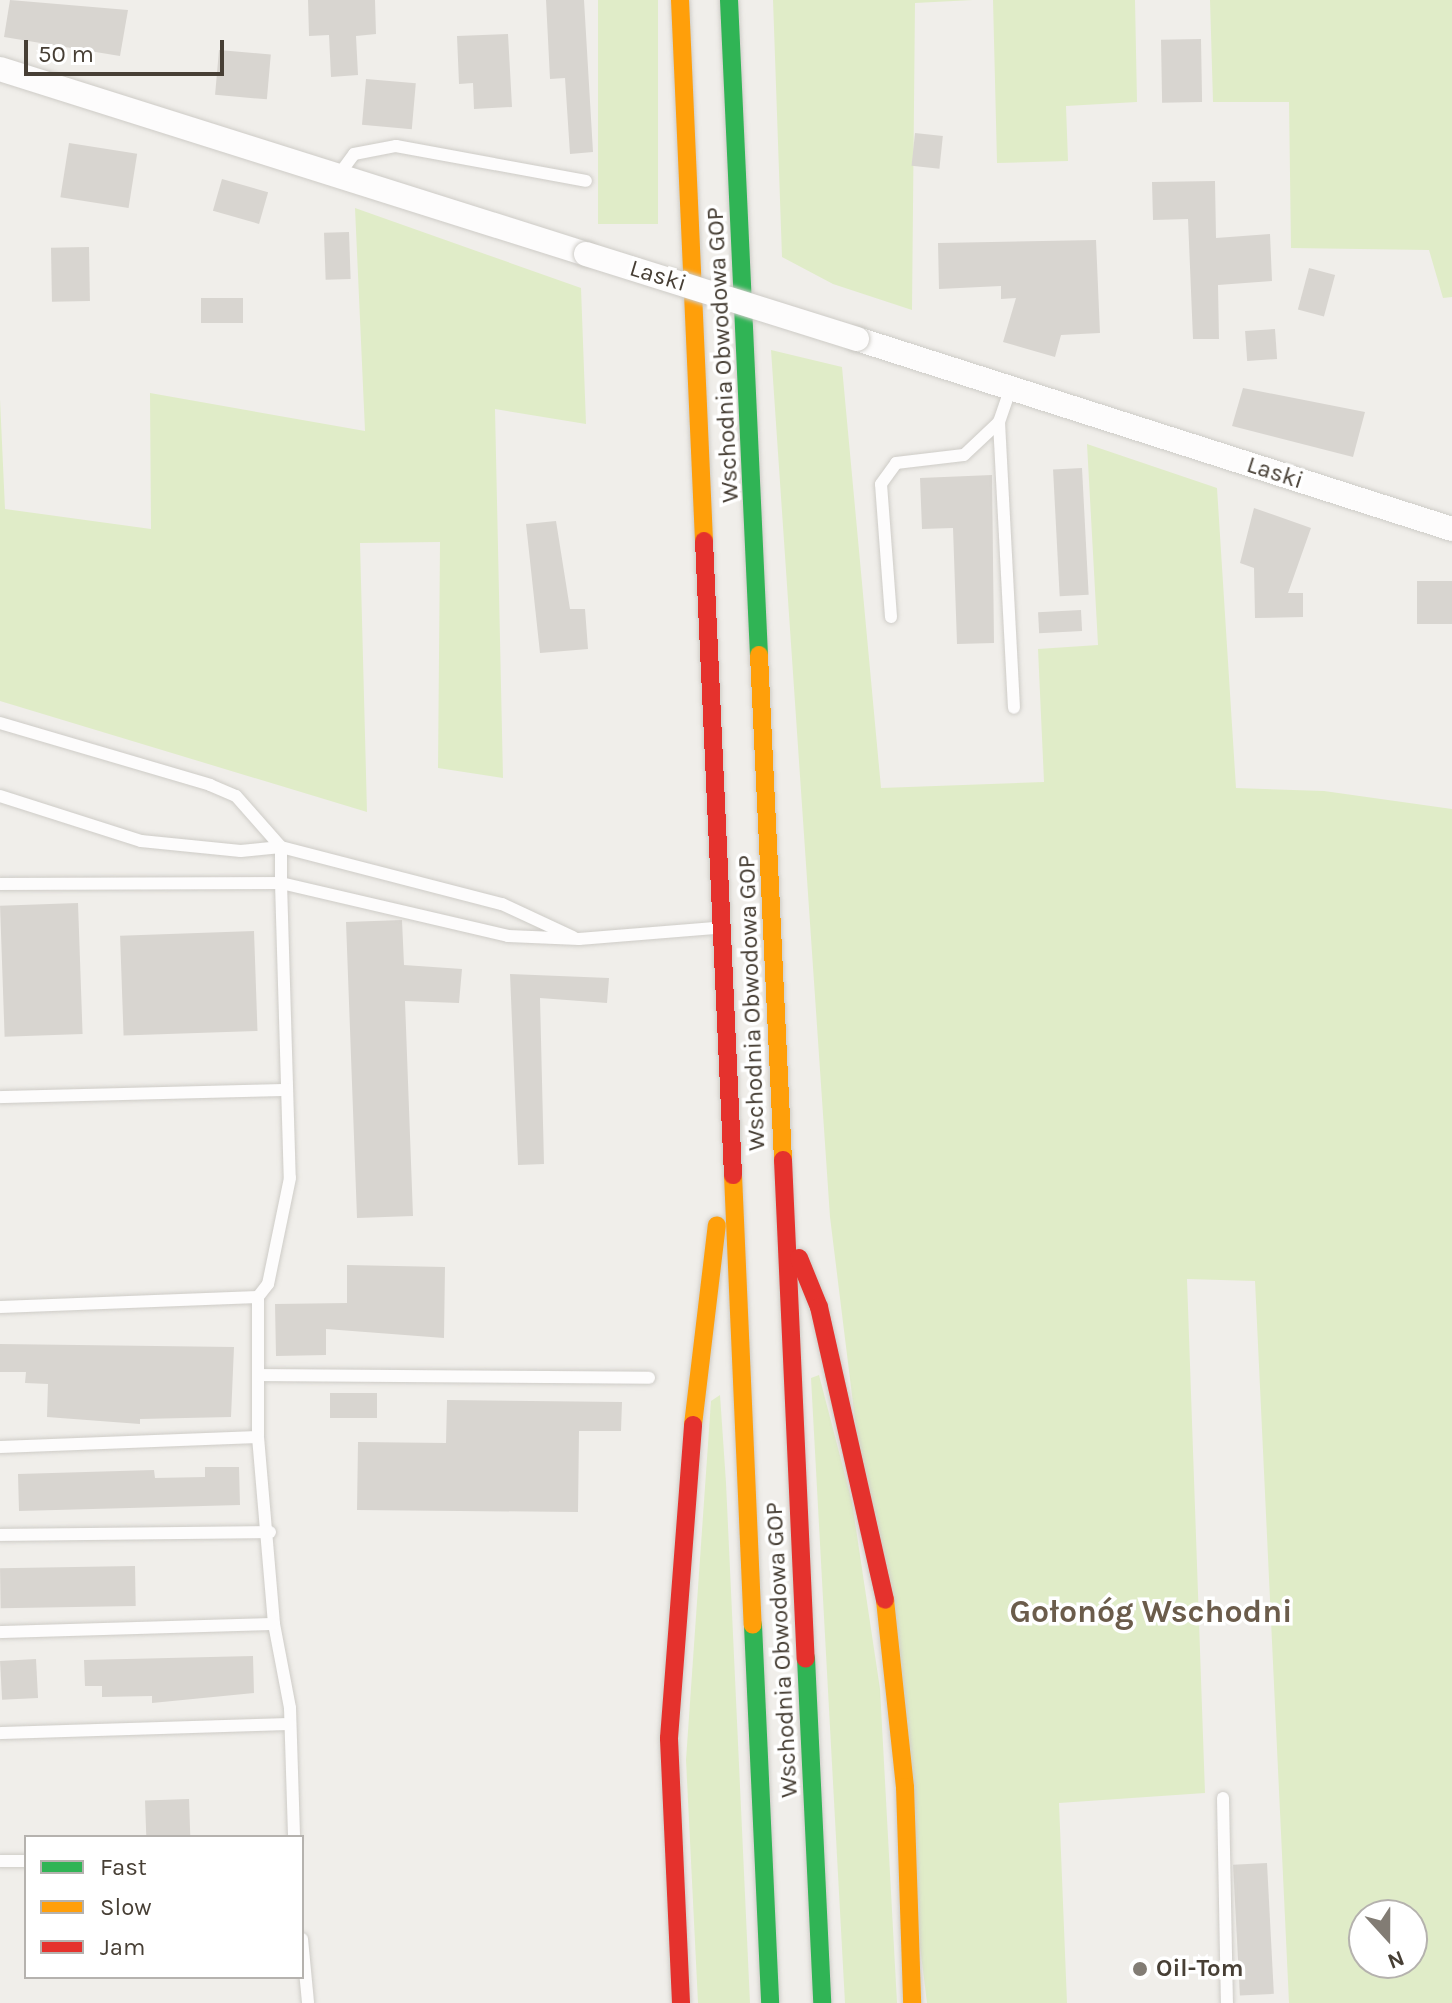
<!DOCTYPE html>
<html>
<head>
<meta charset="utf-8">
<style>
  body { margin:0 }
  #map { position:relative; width:1452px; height:2003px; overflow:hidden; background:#f0eeea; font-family:Karla,sans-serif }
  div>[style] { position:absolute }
  .green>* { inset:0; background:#e0ecc8; transform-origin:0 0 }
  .building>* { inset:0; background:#d8d5d0; transform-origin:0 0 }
  .roads { filter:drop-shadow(0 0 2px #ceccc7) drop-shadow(0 0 2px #ceccc7) }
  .lane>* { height:12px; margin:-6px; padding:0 6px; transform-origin:6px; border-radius:6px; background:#fdfcfc }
  .street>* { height:24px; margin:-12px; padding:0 12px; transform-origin:12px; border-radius:12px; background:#fdfcfc }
  .fast>* { height:18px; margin:-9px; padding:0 9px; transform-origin:9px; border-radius:9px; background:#30b455 }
  .slow>* { height:18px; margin:-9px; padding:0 9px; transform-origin:9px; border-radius:9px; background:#ff9f0a }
  .jam>* { height:18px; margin:-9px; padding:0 9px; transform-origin:9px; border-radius:9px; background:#e5322d }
  .bridges { filter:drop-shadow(0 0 2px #ceccc7) drop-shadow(0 0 2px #ceccc7) }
  .street-bridge>* { height:24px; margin:-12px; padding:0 12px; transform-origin:12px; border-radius:12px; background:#fdfcfc }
  .dots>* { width:22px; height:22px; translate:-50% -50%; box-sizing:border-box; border:4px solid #fff; border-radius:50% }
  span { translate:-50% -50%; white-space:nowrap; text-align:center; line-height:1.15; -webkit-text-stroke:7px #fff; paint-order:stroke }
  .street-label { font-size:24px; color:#473f35 }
  .poi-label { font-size:24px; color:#473f35; font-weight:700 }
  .left { translate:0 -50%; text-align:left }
  .district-label { font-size:32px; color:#6b5c4b; font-weight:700 }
  .legend { position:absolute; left:24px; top:1835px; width:280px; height:144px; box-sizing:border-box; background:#fff; border:2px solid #b5b2ae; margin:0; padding:10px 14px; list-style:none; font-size:24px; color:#473f35 }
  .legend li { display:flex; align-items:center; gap:16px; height:40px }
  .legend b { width:40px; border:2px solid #b5b2ae }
  .north { position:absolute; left:1348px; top:1899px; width:80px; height:80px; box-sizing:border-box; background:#fff; border:2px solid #b5b2ae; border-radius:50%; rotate:159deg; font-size:22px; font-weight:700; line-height:32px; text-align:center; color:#473f35 }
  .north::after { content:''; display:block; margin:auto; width:28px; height:36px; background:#827c74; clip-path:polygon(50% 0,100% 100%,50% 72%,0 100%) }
  .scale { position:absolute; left:24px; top:40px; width:200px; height:36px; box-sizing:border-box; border:4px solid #473f35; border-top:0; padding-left:10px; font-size:24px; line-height:28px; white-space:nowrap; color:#473f35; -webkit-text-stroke:6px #fff; paint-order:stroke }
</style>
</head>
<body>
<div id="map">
  <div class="green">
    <div style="left:598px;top:0;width:60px;height:224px"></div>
    <div style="clip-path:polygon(773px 0,973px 0,915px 3px,912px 310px,833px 284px,782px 257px)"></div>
    <div style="clip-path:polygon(993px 0,1135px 0,1137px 102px,1066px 106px,1068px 161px,997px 163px)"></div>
    <div style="clip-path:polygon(1210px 0,1452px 0,1452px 297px,1443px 298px,1429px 250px,1291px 248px,1289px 102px,1213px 102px)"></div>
    <div style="clip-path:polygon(355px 208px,581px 288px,586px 424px,495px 409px,503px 778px,438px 768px,440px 542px,360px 543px,367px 812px,0 701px,0 399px,5px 509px,151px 529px,150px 393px,365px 431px)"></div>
    <div style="clip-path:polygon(evenodd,771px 350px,842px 367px,881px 788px,1044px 782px,1038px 649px,1098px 645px,1087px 444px,1217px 488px,1236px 788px,1324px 791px,1452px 809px,1452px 2003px,1289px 2003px,1255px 1281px,1187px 1279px,1205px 1793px,1059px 1803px,1067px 2003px,927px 2003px,830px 1217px,771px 350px,1364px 1915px,1412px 1915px,1412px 1963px,1364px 1963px,1364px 1915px)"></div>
    <div style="clip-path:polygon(819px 1375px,852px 1502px,880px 1689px,897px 2003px,845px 2003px,811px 1378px)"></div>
    <div style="clip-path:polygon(720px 1395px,726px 1483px,750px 2003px,698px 2003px,686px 1760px,711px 1401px)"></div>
  </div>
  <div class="building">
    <div style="clip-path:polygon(10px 0,128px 10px,120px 56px,4px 37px)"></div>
    <div style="clip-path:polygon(308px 0,375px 0,376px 34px,356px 36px,358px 75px,331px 77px,329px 35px,309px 36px)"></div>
    <div style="clip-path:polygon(546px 0,584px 0,593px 152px,570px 154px,565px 78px,550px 79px)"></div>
    <div style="clip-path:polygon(508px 34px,512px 107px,474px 109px,473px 83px,459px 84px,457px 36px)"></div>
    <div style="left:1201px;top:39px;width:63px;height:40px;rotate:89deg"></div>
    <div style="left:219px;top:50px;width:52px;height:45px;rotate:5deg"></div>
    <div style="left:366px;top:79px;width:50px;height:46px;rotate:5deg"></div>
    <div style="left:915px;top:133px;width:28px;height:33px;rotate:6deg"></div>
    <div style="left:69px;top:143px;width:69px;height:55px;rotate:9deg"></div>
    <div style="left:222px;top:179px;width:48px;height:33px;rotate:16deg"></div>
    <div style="clip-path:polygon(1215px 181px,1216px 238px,1270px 234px,1272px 281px,1218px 285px,1219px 339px,1193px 339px,1188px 219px,1153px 220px,1152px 182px)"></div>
    <div style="left:349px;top:232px;width:47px;height:25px;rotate:88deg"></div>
    <div style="clip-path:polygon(1096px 240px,1100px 333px,1061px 335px,1055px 357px,1003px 342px,1016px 298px,1001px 299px,1001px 286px,939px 289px,938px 243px)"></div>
    <div style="left:89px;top:247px;width:54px;height:38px;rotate:89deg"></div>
    <div style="left:1309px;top:268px;width:27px;height:43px;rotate:15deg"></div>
    <div style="left:201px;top:298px;width:42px;height:25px"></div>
    <div style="left:1275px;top:329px;width:30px;height:30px;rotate:86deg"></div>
    <div style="clip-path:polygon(1243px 388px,1365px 412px,1353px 457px,1232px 426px)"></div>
    <div style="left:1082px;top:468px;width:127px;height:29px;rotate:87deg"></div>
    <div style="clip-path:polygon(992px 475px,994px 643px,957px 644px,953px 528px,922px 529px,920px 478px)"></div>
    <div style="clip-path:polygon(1254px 508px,1311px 528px,1288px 593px,1303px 593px,1303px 617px,1255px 618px,1254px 568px,1240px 563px)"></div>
    <div style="clip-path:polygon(556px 521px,570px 609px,585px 609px,588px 649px,540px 653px,526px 524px)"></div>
    <div style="left:1452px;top:581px;width:43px;height:35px;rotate:90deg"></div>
    <div style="left:1081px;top:610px;width:21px;height:43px;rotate:87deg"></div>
    <div style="left:78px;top:903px;width:131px;height:78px;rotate:88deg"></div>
    <div style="clip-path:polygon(402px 920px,404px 965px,462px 969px,459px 1003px,405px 1001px,413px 1216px,357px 1218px,346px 922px)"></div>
    <div style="left:254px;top:931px;width:100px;height:134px;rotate:88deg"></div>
    <div style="clip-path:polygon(510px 974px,609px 978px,607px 1003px,540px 998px,544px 1164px,518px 1165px)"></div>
    <div style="clip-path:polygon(347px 1265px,445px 1267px,444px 1338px,326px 1329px,326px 1355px,276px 1356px,275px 1304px,347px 1303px)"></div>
    <div style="clip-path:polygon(0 1344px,234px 1347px,231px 1417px,140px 1419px,140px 1424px,47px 1417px,48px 1384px,25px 1383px,26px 1372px,0 1372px)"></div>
    <div style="left:330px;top:1393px;width:47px;height:25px"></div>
    <div style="clip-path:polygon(447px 1400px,622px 1402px,621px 1431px,579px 1431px,578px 1512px,357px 1510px,358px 1442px,446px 1443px)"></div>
    <div style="clip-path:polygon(205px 1467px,239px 1467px,240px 1505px,19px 1511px,18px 1474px,154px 1470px,155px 1478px,205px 1477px)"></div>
    <div style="left:135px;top:1566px;width:40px;height:135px;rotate:89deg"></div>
    <div style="clip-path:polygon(253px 1656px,254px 1693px,152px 1703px,152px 1696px,102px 1697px,102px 1686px,85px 1686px,84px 1660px)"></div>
    <div style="left:36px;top:1659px;width:39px;height:36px;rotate:87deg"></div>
    <div style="left:189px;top:1799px;width:38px;height:44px;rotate:88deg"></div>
    <div style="left:1267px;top:1863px;width:131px;height:34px;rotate:87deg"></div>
  </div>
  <div class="roads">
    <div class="lane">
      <div style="left:338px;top:176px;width:27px;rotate:-54deg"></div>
      <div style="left:354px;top:154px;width:43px;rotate:-10.8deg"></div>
      <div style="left:396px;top:146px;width:193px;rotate:10.4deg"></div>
      <div style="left:999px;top:422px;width:286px;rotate:87deg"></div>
      <div style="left:891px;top:617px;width:133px;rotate:-94.3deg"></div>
      <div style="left:881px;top:484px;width:26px;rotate:-54deg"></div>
      <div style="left:896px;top:463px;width:68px;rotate:-6.7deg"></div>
      <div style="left:964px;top:455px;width:48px;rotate:-43.3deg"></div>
      <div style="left:999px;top:422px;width:36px;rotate:-71deg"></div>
      <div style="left:0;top:723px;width:219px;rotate:16.4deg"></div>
      <div style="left:210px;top:785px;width:28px;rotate:23deg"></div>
      <div style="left:236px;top:796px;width:68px;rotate:48.6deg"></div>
      <div style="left:281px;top:847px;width:228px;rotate:14.5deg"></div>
      <div style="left:502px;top:904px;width:78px;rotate:24.9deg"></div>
      <div style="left:0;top:796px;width:148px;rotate:17.7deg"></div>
      <div style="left:141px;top:841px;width:100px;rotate:5.7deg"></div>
      <div style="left:241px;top:851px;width:40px;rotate:-5.7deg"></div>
      <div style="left:281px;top:847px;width:36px;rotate:90deg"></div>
      <div style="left:281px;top:883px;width:233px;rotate:13.1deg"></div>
      <div style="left:508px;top:936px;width:71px;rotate:2.4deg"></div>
      <div style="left:579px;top:939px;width:136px;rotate:-4.6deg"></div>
      <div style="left:0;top:884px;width:281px;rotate:-0.2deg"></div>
      <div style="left:281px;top:883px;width:295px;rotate:88.3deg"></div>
      <div style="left:290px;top:1178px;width:108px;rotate:101.7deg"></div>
      <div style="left:268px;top:1284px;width:16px;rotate:128deg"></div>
      <div style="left:258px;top:1297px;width:140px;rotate:90deg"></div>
      <div style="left:258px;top:1437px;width:188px;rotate:85.1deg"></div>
      <div style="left:274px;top:1624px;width:86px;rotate:79.2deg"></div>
      <div style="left:290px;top:1708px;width:129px;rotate:88.2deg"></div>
      <div style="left:0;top:1097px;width:287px;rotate:-1.4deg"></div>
      <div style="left:0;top:1307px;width:258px;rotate:-2.2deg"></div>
      <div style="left:258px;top:1375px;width:391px;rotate:0.4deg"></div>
      <div style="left:0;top:1447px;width:258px;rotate:-2.2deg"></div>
      <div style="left:0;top:1535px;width:270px;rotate:-0.6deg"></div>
      <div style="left:0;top:1632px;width:274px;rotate:-1.7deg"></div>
      <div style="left:0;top:1733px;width:290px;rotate:-1.8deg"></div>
      <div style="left:1223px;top:1798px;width:205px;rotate:88.9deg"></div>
      <div style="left:0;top:1861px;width:26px"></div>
      <div style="left:302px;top:1939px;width:64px;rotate:84.6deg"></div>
    </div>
    <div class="street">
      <div style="left:0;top:69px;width:615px;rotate:17.52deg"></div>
      <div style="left:857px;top:339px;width:625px;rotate:17.71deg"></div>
    </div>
    <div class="fast">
      <div style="left:729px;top:0;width:656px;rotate:87.38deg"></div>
      <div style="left:753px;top:1625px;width:378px;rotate:87.4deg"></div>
      <div style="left:806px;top:1658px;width:345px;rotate:87.3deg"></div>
    </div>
    <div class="slow">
      <div style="left:680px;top:0;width:542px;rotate:87.46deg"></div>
      <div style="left:759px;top:655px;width:506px;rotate:87.28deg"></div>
      <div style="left:733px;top:1175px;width:450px;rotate:87.5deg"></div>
      <div style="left:693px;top:1425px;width:201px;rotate:-83.2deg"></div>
      <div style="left:885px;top:1600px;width:188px;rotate:83.9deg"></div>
      <div style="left:905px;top:1787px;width:216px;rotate:88.1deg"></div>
    </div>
    <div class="jam">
      <div style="left:704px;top:541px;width:635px;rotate:87.38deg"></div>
      <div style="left:783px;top:1160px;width:499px;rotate:87.4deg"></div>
      <div style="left:799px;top:1258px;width:53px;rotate:67.8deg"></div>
      <div style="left:819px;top:1307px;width:300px;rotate:77.3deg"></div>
      <div style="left:681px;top:2003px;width:265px;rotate:-92.6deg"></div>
      <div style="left:669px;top:1738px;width:314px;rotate:-85.6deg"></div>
    </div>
  </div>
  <div class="bridges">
    <div class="street-bridge">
      <div style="left:586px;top:254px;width:284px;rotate:17.4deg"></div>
    </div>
  </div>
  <div class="dots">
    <div style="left:1140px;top:1969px;background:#827c74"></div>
  </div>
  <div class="street-label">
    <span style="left:658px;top:276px;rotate:17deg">Laski</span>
    <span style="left:723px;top:355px;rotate:-93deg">Wschodnia Obwodowa GOP</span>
    <span style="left:1275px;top:473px;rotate:18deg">Laski</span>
    <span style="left:752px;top:1003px;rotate:-92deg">Wschodnia Obwodowa GOP</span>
    <span style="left:782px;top:1650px;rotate:-93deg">Wschodnia Obwodowa GOP</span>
  </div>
  <div class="poi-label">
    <span class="left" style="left:1156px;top:1969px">Oil-Tom</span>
  </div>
  <div class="district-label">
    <span style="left:1151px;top:1612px">Gołonóg Wschodni</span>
  </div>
  <ul class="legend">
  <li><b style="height:10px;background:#30b455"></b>Fast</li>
  <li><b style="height:10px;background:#ff9f0a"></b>Slow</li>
  <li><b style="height:10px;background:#e5322d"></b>Jam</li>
  </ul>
  <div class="north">N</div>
  <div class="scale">50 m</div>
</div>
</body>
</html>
